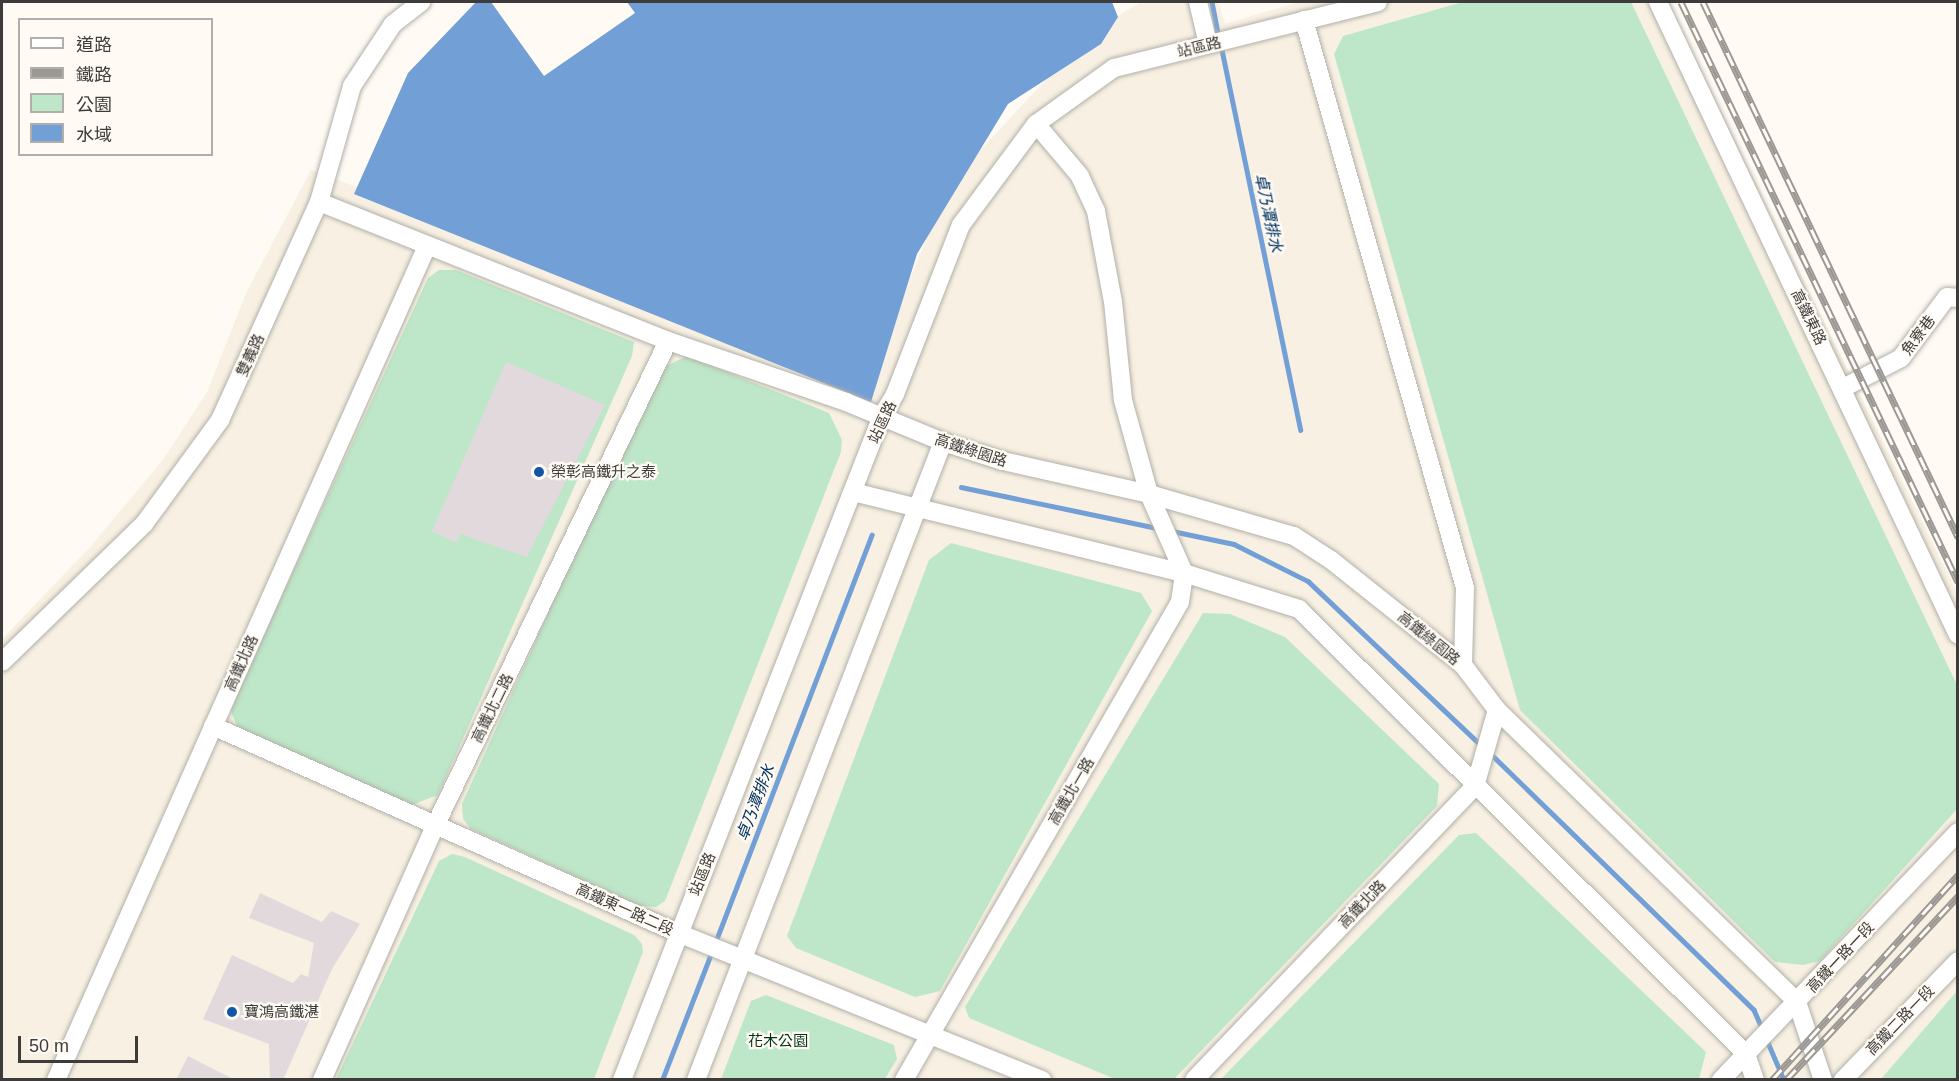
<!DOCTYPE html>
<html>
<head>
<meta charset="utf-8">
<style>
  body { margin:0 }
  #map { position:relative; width:1959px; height:1081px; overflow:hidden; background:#fffbf4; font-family:Arial,"Noto Sans TC",sans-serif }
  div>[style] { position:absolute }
  .built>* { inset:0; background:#f8f1e3 }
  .green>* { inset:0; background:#bee6c8 }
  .water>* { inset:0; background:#72a0d6 }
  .stream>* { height:4.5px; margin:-2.25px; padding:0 2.25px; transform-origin:2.25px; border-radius:2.25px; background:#72a0d6 }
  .building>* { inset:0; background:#e1d9dc }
  .roads { filter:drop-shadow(0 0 2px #b2afa8) drop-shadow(0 0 2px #b2afa8) }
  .minor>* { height:18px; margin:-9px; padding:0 9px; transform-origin:9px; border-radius:9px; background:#fff }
  .rail>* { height:7px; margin-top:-3.5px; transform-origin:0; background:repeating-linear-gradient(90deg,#fffbf4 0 14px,#9c9994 0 28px); box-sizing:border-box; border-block:2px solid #9c9994 }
  .dots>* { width:16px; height:16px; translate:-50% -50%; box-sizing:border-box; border:3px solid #fffbf4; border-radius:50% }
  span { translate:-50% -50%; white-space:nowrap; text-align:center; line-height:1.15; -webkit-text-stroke:4.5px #fffbf4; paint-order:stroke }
  .street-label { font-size:15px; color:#3e3c3a }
  .poi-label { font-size:15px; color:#3e3c3a }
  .left { translate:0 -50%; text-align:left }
  .park-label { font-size:15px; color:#003517 }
  .water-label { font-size:16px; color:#003262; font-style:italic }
  .frame { position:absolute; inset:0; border:3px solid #3e3c3a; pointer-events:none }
  .legend { position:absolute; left:18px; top:18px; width:195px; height:138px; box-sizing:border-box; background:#fffbf4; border:2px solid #b2afaa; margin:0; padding:8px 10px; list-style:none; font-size:18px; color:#3e3c3a }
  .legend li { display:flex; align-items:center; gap:12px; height:30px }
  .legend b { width:30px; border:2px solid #b2afaa }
  .scale { position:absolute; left:18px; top:1036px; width:120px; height:27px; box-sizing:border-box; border:3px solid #3e3c3a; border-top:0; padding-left:8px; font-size:18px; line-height:21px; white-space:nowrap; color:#3e3c3a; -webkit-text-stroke:4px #fffbf4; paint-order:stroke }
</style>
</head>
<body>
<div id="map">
  <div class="built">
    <div style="clip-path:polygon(1141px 2px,1218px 2px,1225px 24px,1298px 2px,1667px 2px,1957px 592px,1957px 1079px,2px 1080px,2px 639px,91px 546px,162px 461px,207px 392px,246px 293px,311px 170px,870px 376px,949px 184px,1088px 34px)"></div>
  </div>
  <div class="green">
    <div style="clip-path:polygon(1463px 2px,1631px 2px,1957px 685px,1957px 809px,1820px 961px,1803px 965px,1775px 962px,1520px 710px,1334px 54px,1343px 36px)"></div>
    <div style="clip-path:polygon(439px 270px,456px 270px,634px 342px,632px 356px,438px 795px,409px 806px,239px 731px,230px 709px,428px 278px)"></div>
    <div style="clip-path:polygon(687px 356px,829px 413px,842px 440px,841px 452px,665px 901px,656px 907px,640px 906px,471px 829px,463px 819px,462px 804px,651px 385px,660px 369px)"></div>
    <div style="clip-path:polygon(951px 543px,1141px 593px,1152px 611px,940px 991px,915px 997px,796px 948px,787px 936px,929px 560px)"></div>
    <div style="clip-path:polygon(1203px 613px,1230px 614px,1285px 637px,1439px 784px,1437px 806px,1174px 1079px,1115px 1079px,969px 1018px,965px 1007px)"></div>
    <div style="clip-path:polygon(1476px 833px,1706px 1052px,1699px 1079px,1221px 1079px,1459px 835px)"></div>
    <div style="clip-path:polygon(452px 854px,465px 857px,634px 935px,642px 944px,643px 952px,594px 1079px,336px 1079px,439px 861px)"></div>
    <div style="clip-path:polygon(1957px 991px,1957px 1079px,1881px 1079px)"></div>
    <div style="clip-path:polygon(766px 995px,894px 1045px,897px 1059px,885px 1079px,721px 1079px,751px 1001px)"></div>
  </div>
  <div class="water">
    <div style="clip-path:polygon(476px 2px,491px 2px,544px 76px,635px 13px,627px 2px,1112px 2px,1118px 17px,1101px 44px,1008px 104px,917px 254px,871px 402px,354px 194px,408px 73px)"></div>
  </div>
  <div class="stream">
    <div style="left:1212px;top:2px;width:36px;rotate:79deg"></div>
    <div style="left:1221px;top:45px;width:393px;rotate:78.3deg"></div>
    <div style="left:961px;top:487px;width:201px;rotate:11.8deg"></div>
    <div style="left:1172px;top:531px;width:63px;rotate:11.8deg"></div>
    <div style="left:1234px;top:544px;width:83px;rotate:26.6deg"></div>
    <div style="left:1308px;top:581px;width:238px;rotate:43.5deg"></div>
    <div style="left:1490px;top:753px;width:368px;rotate:44.2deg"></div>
    <div style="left:1754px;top:1010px;width:22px;rotate:66deg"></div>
    <div style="left:715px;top:943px;width:437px;rotate:-69deg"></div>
    <div style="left:1766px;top:1038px;width:46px;rotate:66.8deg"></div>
    <div style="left:662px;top:1080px;width:138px;rotate:-68.8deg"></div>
  </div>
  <div class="building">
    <div style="clip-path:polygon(506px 362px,605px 405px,527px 557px,460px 534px,456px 543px,432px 531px)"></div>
    <div style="clip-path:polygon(260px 893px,322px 922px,331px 911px,360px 924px,332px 969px,283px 1080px,270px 1080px,269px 1044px,203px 1019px,232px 955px,293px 983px,301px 974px,308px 977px,314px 943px,249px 918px)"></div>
    <div style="clip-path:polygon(188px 1056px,235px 1080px,176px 1080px)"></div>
  </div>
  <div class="roads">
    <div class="minor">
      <div style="left:1198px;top:2px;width:43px;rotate:76.6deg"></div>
      <div style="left:1658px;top:2px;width:700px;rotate:64.64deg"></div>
      <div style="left:1304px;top:20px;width:590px;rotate:74.17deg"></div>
      <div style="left:1465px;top:588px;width:77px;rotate:91.5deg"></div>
      <div style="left:319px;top:202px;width:376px;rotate:21.7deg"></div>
      <div style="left:668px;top:341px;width:188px;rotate:18.9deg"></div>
      <div style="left:846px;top:402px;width:105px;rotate:22.4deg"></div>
      <div style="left:943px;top:442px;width:63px;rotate:17.6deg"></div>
      <div style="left:1003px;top:461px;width:150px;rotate:12.7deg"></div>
      <div style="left:1149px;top:494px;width:151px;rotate:16.2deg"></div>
      <div style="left:1294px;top:536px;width:44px;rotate:33deg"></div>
      <div style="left:1331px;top:560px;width:169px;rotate:38.5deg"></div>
      <div style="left:1463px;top:665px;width:56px;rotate:52.9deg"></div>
      <div style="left:1497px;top:710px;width:419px;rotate:44.2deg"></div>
      <div style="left:1797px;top:1002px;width:82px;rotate:71.6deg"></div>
      <div style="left:1843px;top:388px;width:65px;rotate:-27.3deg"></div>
      <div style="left:1901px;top:358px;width:76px;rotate:-53deg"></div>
      <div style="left:1947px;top:297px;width:11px;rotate:5deg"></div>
      <div style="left:853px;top:492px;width:341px;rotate:13.8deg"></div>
      <div style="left:1184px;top:573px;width:121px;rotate:17.4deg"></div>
      <div style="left:1299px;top:609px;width:631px;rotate:44.87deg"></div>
      <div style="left:1746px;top:1054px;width:28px;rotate:71deg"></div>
      <div style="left:2px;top:662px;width:198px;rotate:-44.2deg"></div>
      <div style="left:144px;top:524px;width:129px;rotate:-53.8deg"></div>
      <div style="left:220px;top:420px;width:239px;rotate:-65.6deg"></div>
      <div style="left:319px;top:202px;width:121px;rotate:-74.1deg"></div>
      <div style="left:352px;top:86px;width:74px;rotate:-56.5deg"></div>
      <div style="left:393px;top:24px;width:36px;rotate:-38deg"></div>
      <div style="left:213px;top:726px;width:509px;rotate:24deg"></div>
      <div style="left:678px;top:933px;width:393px;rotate:22deg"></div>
      <div style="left:56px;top:1080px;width:913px;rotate:-66.02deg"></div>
      <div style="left:322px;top:1080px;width:280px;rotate:-66deg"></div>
      <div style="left:436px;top:824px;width:536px;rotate:-64.34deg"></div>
      <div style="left:622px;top:1080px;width:713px;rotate:-68.62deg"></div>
      <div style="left:882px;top:416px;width:26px;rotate:-59deg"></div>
      <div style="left:895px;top:394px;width:181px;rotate:-68.7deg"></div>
      <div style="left:961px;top:225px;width:126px;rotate:-53.4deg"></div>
      <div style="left:1036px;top:124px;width:96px;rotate:-35.7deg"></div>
      <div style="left:1114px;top:68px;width:272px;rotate:-14deg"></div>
      <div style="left:696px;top:1080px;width:684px;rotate:-68.84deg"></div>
      <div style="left:904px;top:1080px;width:552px;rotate:-60deg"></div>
      <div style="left:1180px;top:602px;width:29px;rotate:-82deg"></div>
      <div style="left:1184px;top:573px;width:86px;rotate:-113.9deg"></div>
      <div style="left:1149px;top:494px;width:98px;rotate:-105.5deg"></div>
      <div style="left:1123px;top:400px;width:99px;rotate:-95.8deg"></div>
      <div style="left:1113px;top:302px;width:93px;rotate:-100.6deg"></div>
      <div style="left:1096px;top:211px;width:38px;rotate:-115deg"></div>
      <div style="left:1080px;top:176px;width:68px;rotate:-130.2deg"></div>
      <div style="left:1194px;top:1080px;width:407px;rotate:-46.3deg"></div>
      <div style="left:1475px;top:786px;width:79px;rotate:-73.9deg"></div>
      <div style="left:1721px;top:1080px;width:343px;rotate:-46.3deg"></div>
      <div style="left:1843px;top:1080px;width:165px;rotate:-46deg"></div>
    </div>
  </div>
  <div class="rail">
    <div style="left:1681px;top:2px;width:643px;rotate:64.47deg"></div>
    <div style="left:1703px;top:2px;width:593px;rotate:64.52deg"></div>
    <div style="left:1772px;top:1080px;width:277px;rotate:-47.8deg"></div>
    <div style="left:1786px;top:1080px;width:252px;rotate:-46.9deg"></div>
  </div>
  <div class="dots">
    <div style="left:539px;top:472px;background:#1255a4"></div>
    <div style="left:232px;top:1012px;background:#1255a4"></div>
  </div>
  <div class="street-label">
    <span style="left:1199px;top:47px;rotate:-14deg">站區路</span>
    <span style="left:1809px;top:317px;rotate:64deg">高鐵東路</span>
    <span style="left:1918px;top:335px;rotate:-53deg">魚寮巷</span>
    <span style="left:250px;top:355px;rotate:-65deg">雙義路</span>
    <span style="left:882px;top:422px;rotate:-65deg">站區路</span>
    <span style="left:971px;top:450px;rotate:18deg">高鐵綠園路</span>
    <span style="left:1429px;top:638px;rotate:39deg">高鐵綠園路</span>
    <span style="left:241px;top:663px;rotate:-66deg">高鐵北路</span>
    <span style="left:492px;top:708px;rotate:-64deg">高鐵北二路</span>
    <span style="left:1071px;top:791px;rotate:-60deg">高鐵北一路</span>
    <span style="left:702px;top:874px;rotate:-68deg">站區路</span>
    <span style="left:1362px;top:904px;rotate:-46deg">高鐵北路</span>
    <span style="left:625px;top:909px;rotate:24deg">高鐵東一路二段</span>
    <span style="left:1840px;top:957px;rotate:-47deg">高鐵一路一段</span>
    <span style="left:1900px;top:1020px;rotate:-46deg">高鐵二路一段</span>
  </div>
  <div class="poi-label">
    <span class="left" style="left:551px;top:472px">榮彰高鐵升之泰</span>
    <span class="left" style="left:244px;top:1012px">寶鴻高鐵湛</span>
  </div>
  <div class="park-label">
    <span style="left:778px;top:1041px">花木公園</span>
  </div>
  <div class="water-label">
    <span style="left:1268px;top:213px;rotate:78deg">卓乃潭排水</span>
    <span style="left:756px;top:803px;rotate:-69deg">卓乃潭排水</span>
  </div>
  <div class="frame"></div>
  <ul class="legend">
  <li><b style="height:8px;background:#fff"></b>道路</li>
  <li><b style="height:8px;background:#9c9994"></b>鐵路</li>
  <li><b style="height:16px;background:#bee6c8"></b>公園</li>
  <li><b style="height:16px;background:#72a0d6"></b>水域</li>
  </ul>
  <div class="scale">50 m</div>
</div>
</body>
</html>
